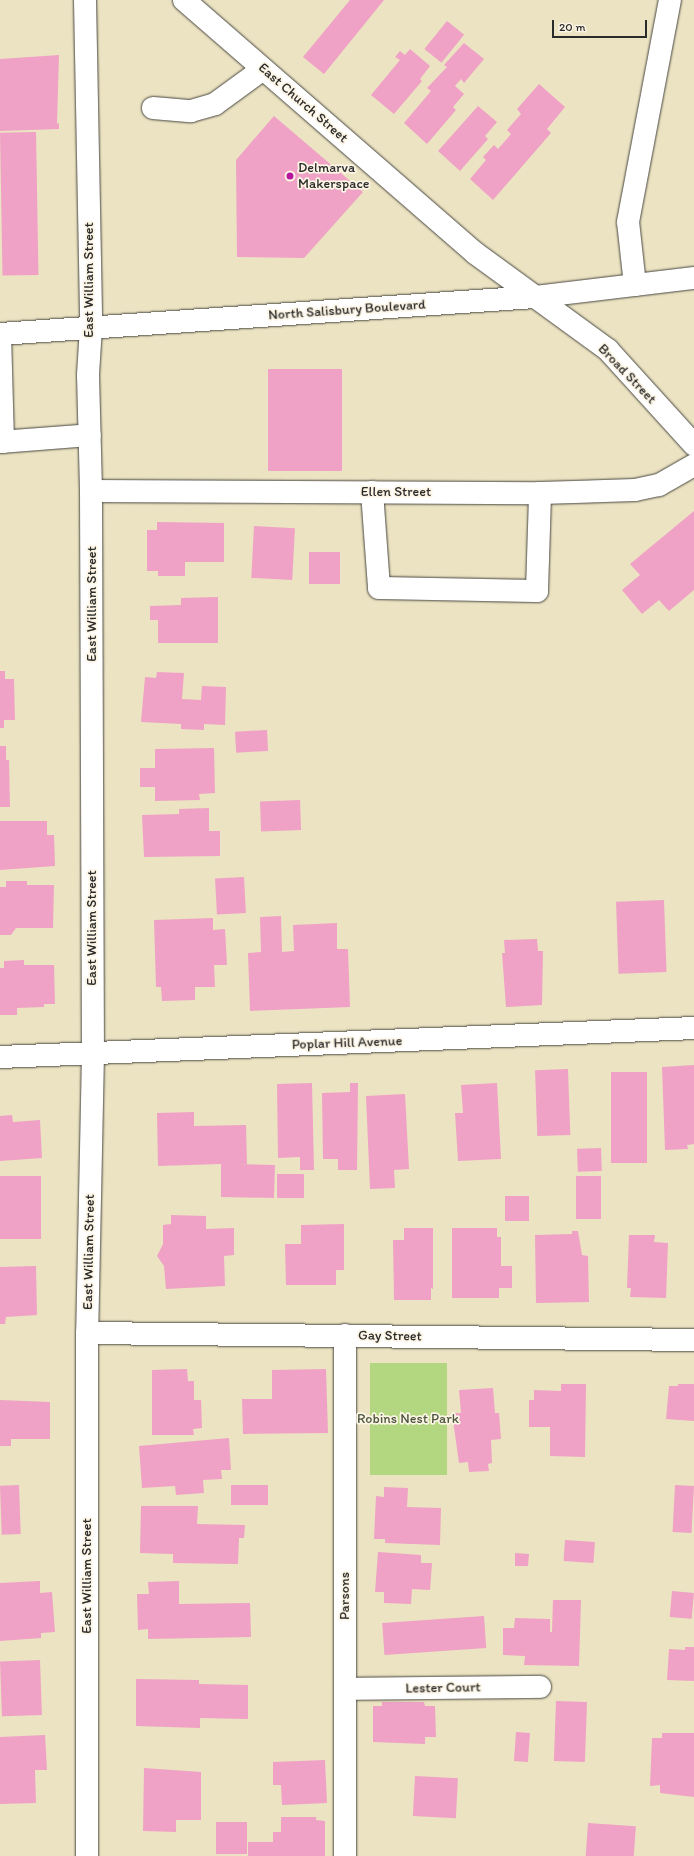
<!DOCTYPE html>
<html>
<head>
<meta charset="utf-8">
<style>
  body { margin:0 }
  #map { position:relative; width:694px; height:1856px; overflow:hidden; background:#ece3c2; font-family:Itim,sans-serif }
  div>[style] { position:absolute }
  .green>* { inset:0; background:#b3d780; transform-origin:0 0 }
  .building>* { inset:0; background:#efa2c5; transform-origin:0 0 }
  .roads { filter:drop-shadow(0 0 1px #484742) drop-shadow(0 0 1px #484742) }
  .minor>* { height:22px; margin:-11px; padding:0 11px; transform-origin:11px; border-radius:11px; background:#fff }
  .major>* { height:22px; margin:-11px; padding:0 11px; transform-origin:11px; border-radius:11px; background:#fff }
  .dots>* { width:11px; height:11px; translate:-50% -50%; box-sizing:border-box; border:2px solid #fcf5e5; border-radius:50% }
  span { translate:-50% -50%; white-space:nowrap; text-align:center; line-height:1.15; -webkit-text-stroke:3.5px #fcf5e5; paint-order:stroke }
  .street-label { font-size:14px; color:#2b2b2b }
  .poi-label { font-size:14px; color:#2b2b2b }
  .left { translate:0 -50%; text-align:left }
  .park-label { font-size:14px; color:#4d5640 }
  .scale { position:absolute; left:552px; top:20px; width:95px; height:18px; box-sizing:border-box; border:2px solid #2b2b2b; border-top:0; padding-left:5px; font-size:12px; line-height:14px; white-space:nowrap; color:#2b2b2b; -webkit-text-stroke:3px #fcf5e5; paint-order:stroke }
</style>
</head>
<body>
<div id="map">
  <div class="green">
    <div style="left:370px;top:1363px;width:77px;height:112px"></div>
  </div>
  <div class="building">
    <div style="clip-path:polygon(350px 0,384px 0,324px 74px,303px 57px)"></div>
    <div style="left:447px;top:21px;width:22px;height:36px;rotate:39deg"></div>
    <div style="clip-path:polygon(464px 43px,484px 59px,464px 83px,461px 79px,455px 86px,464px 94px,453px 107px,456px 110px,427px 144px,404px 123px,431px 91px,427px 88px,447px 67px,444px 65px)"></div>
    <div style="clip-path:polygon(410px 49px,430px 66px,420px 79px,422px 81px,394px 114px,371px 95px,400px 60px,395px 57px,400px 51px,405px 55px)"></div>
    <div style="clip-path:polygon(59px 55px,57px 124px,59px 123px,59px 129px,0 131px,0 59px)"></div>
    <div style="clip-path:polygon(539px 84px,565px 107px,547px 129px,551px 133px,493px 200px,470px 179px,486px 160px,483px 157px,494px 145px,498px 149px,511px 134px,507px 130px,521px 114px,517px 109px)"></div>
    <div style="clip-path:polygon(478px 106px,497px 122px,485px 136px,488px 139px,460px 171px,438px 151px)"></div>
    <div style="clip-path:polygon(274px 116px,363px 192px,304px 258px,237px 257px,236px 160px)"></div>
    <div style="left:36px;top:132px;width:143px;height:36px;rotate:89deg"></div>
    <div style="left:342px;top:369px;width:102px;height:74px;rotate:90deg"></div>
    <div style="clip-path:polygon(694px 511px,694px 590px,669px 611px,659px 600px,642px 614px,622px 590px,640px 575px,630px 564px)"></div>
    <div style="clip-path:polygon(157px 522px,224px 523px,224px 562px,185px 562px,185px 576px,158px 576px,158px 571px,147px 571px,147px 530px,157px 530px)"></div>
    <div style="left:254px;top:526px;width:41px;height:52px;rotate:3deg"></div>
    <div style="left:340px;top:552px;width:32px;height:31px;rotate:90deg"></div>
    <div style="clip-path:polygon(218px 597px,218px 643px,158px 643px,158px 620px,150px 620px,150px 606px,181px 605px,181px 598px)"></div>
    <div style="clip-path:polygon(0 671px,5px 671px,5px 679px,14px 679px,15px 720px,4px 720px,4px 728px,0 728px)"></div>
    <div style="clip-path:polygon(157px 672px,184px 673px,182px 699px,201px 700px,202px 686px,226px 687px,225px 725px,204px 724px,204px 730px,181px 729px,181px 724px,141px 722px,145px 677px,156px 678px)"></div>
    <div style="left:267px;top:730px;width:21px;height:32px;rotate:87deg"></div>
    <div style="clip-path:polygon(0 746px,6px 746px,6px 760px,9px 760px,10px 807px,0 807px)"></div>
    <div style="clip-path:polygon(214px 748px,215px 793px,199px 794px,200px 800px,155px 801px,155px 787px,140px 787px,140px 768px,155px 768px,155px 749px)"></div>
    <div style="left:300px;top:800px;width:30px;height:40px;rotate:88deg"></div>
    <div style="clip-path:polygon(209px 808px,209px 831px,220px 831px,220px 856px,144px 857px,142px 815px,179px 814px,179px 809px)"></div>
    <div style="clip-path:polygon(0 821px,47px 821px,47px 835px,54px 835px,55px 866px,0 870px)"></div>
    <div style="left:244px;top:877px;width:36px;height:29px;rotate:87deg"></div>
    <div style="clip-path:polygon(6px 881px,27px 881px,27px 885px,54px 885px,53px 928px,16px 928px,11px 935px,0 935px,0 887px,6px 887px)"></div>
    <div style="left:664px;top:900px;width:72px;height:48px;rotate:88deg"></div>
    <div style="clip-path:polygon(281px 916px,282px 952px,294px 951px,293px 925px,337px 923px,337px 949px,348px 949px,350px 1007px,250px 1011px,248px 953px,261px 952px,260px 917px)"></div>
    <div style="clip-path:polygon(213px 918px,213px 930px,225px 929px,227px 965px,214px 965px,215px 987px,195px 987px,195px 1000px,162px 1001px,161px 987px,156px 987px,154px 920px)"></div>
    <div style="clip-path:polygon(537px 939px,538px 951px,543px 951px,542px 1005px,506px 1007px,502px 953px,505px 953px,504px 940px)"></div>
    <div style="clip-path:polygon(24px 960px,24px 965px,54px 965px,55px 1004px,44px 1004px,44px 1007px,17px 1008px,17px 1015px,0 1015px,0 968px,4px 968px,4px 961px)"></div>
    <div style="clip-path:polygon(694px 1065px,694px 1144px,687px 1145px,688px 1149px,665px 1150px,662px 1067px)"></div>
    <div style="left:568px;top:1069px;width:66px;height:33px;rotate:88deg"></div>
    <div style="left:611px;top:1072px;width:36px;height:91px"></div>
    <div style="clip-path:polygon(312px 1083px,314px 1170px,300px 1170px,300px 1157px,278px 1158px,277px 1084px)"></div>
    <div style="clip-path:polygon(350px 1083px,358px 1083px,357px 1170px,338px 1170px,338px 1159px,323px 1159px,322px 1093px,350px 1092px)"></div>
    <div style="clip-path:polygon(497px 1083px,501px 1159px,458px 1161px,455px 1113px,463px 1113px,461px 1085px)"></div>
    <div style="clip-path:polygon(405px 1094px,409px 1169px,394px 1170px,395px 1188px,370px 1189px,366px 1096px)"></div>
    <div style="clip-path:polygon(194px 1112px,194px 1126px,246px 1125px,247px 1164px,236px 1164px,275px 1165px,274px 1198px,221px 1197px,221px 1164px,158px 1166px,157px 1113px)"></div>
    <div style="clip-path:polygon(12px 1115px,13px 1122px,40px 1120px,42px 1158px,0 1161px,0 1116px)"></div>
    <div style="left:601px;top:1148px;width:23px;height:24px;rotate:88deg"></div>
    <div style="left:277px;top:1174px;width:27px;height:24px"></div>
    <div style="left:0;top:1176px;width:41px;height:63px"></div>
    <div style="left:576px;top:1176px;width:25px;height:43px"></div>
    <div style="left:505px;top:1196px;width:24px;height:25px"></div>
    <div style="clip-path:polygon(171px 1215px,206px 1216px,206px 1229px,234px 1228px,234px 1255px,224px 1256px,225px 1286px,166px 1289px,164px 1266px,157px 1256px,163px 1244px,163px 1225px,171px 1224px)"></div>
    <div style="clip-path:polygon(344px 1224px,344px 1270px,336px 1270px,336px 1285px,286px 1285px,285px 1244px,301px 1244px,301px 1225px)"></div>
    <div style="clip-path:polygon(404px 1228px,433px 1228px,433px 1289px,431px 1288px,431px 1300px,394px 1300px,393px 1240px,404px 1240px)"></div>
    <div style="clip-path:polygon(452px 1228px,497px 1228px,497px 1237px,501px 1237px,501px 1266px,512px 1266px,512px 1288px,499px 1288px,499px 1298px,452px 1298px)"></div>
    <div style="clip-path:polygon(572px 1231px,578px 1231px,582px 1255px,588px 1256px,589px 1302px,536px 1303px,535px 1235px,572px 1234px)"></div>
    <div style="clip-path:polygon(629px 1235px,655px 1235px,654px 1242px,668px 1243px,666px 1298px,630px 1297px,631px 1288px,627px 1288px)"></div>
    <div style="clip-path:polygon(36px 1266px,37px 1315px,6px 1317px,5px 1324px,0 1324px,0 1267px)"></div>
    <div style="clip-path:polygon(187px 1369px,188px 1381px,194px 1381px,194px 1400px,201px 1400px,202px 1428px,193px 1429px,194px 1435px,152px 1435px,152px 1370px)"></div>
    <div style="clip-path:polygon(326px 1369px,328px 1433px,243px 1434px,242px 1399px,272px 1399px,272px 1370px)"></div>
    <div style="clip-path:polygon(561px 1384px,586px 1384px,585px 1457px,550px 1456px,550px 1427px,529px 1427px,529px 1400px,534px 1400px,534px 1390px,561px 1391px)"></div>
    <div style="clip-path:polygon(678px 1384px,694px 1384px,694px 1421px,666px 1419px,669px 1386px,678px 1386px)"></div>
    <div style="clip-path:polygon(493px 1388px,495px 1413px,499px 1413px,501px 1439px,491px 1440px,492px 1463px,488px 1464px,489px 1471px,469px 1472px,468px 1462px,459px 1463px,452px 1413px,461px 1413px,459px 1390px)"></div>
    <div style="clip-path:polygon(0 1400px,50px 1402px,50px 1439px,11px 1439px,11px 1446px,0 1446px)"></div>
    <div style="clip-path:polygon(229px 1438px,231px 1470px,221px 1470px,222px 1479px,203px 1480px,204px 1493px,176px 1495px,175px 1486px,142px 1488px,139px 1446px)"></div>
    <div style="left:19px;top:1485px;width:49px;height:19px;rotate:88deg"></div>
    <div style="left:231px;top:1485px;width:37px;height:20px"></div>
    <div style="left:675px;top:1485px;width:19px;height:47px;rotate:3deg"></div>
    <div style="clip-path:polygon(384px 1487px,408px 1488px,407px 1507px,441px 1508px,440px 1545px,385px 1543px,385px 1539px,374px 1539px,376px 1496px,384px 1497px)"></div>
    <div style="clip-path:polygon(141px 1506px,198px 1506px,197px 1524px,245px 1525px,244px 1538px,239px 1538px,238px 1564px,173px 1563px,173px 1554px,140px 1553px)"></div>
    <div style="left:565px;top:1540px;width:30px;height:21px;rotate:4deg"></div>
    <div style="clip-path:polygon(378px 1552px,421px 1555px,421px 1563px,432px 1563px,430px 1590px,412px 1589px,411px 1604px,384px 1603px,384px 1592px,375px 1592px)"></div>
    <div style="clip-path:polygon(515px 1553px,529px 1554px,528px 1566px,515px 1566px)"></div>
    <div style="clip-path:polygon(40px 1581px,40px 1593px,52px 1592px,55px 1632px,41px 1633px,41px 1638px,0 1641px,0 1583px)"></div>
    <div style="clip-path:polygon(179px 1581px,179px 1604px,250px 1603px,251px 1637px,148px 1639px,148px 1629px,138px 1630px,137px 1594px,149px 1594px,148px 1582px)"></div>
    <div style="left:672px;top:1591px;width:22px;height:26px;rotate:5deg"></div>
    <div style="clip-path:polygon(553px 1600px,581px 1600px,579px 1666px,524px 1665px,525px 1656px,503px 1655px,503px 1628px,514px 1628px,515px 1618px,550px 1619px,550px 1632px,552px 1632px)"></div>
    <div style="left:484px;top:1616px;width:32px;height:102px;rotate:86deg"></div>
    <div style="clip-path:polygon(685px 1647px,694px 1647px,694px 1681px,667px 1680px,669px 1649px,685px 1650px)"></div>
    <div style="left:40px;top:1660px;width:55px;height:40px;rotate:88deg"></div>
    <div style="clip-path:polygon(136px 1679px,199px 1680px,199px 1684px,248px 1685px,248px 1719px,200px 1718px,200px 1728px,136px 1726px)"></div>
    <div style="left:556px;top:1701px;width:31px;height:60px;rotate:2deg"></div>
    <div style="clip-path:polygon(382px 1702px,424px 1702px,425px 1706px,435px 1706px,436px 1737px,425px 1737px,425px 1744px,373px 1742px,373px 1706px,382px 1706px)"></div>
    <div style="left:516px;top:1732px;width:14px;height:29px;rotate:4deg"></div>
    <div style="clip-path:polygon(662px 1733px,694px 1733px,694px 1797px,660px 1793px,660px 1785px,650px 1786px,652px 1738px,662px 1738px)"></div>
    <div style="clip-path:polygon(45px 1735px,47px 1770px,35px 1770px,36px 1803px,0 1804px,0 1737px)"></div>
    <div style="clip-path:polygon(325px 1760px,327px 1803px,282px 1805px,281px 1785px,273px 1785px,273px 1762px)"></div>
    <div style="clip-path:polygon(144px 1768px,201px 1772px,201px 1820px,176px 1820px,176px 1832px,143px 1831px)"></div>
    <div style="left:415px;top:1776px;width:43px;height:40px;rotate:3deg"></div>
    <div style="clip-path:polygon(281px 1817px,316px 1817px,316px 1820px,325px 1821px,325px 1856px,248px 1856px,248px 1842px,273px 1842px,273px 1832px,281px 1832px)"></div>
    <div style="left:216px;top:1822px;width:31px;height:32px"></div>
    <div style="left:588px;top:1823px;width:48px;height:33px;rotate:4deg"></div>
  </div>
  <div class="roads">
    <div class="minor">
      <div style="left:85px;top:0;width:327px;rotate:88.9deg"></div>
      <div style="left:91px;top:327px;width:48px;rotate:93.6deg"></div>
      <div style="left:88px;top:375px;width:116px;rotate:88.5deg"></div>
      <div style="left:91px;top:491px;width:563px;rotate:89.8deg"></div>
      <div style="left:93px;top:1054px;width:279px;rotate:91.2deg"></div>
      <div style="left:87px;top:1333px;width:523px;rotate:90deg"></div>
      <div style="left:184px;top:0;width:386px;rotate:41deg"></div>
      <div style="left:475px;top:253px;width:165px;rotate:36.1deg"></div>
      <div style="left:608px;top:350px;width:128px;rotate:47.8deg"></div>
      <div style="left:153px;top:108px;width:38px;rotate:5deg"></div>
      <div style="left:191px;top:111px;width:25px;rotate:-16deg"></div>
      <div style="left:215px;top:104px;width:59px;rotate:-36.1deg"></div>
      <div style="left:635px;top:285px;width:63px;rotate:-96.3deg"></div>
      <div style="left:628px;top:222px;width:226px;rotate:-79.3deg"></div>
      <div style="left:0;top:334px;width:108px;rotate:88.4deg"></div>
      <div style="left:0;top:442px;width:90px;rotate:-4.4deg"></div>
      <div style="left:91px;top:491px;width:449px;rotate:0.3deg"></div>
      <div style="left:540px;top:493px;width:95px;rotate:-1.8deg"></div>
      <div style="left:635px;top:490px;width:25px;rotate:-12deg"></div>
      <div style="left:659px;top:485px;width:40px;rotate:-29.7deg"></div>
      <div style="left:372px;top:492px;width:96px;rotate:85.8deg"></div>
      <div style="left:379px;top:588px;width:158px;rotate:1.1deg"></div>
      <div style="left:537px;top:591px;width:98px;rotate:-88.2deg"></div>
      <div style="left:0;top:1057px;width:695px;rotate:-2.39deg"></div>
      <div style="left:87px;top:1333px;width:607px;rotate:0.66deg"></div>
      <div style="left:345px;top:1689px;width:195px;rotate:-0.6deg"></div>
      <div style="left:345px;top:1856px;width:521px;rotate:-90deg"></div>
    </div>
    <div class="major">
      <div style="left:0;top:334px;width:535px;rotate:-3.96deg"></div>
      <div style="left:534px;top:297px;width:161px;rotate:-6.8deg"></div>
    </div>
  </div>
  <div class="dots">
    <div style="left:290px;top:176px;background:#b5179e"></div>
  </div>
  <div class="street-label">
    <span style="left:303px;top:103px;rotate:41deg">East Church Street</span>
    <span style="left:89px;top:280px;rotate:-90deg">East William Street</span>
    <span style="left:347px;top:310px;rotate:-4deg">North Salisbury Boulevard</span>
    <span style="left:627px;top:374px;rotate:46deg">Broad Street</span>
    <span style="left:396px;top:492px">Ellen Street</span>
    <span style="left:92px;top:604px;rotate:-90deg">East William Street</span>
    <span style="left:92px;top:928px;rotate:-90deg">East William Street</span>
    <span style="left:347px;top:1043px;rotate:-2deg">Poplar Hill Avenue</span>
    <span style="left:89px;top:1252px;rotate:-89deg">East William Street</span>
    <span style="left:390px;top:1336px;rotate:1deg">Gay Street</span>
    <span style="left:87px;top:1576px;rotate:-90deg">East William Street</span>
    <span style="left:345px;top:1596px;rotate:-90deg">Parsons</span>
    <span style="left:443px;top:1688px;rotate:-1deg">Lester Court</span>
  </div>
  <div class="poi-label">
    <span class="left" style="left:298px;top:176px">Delmarva<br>Makerspace</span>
  </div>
  <div class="park-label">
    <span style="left:408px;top:1419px">Robins Nest Park</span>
  </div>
  <div class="scale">20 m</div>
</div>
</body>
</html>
